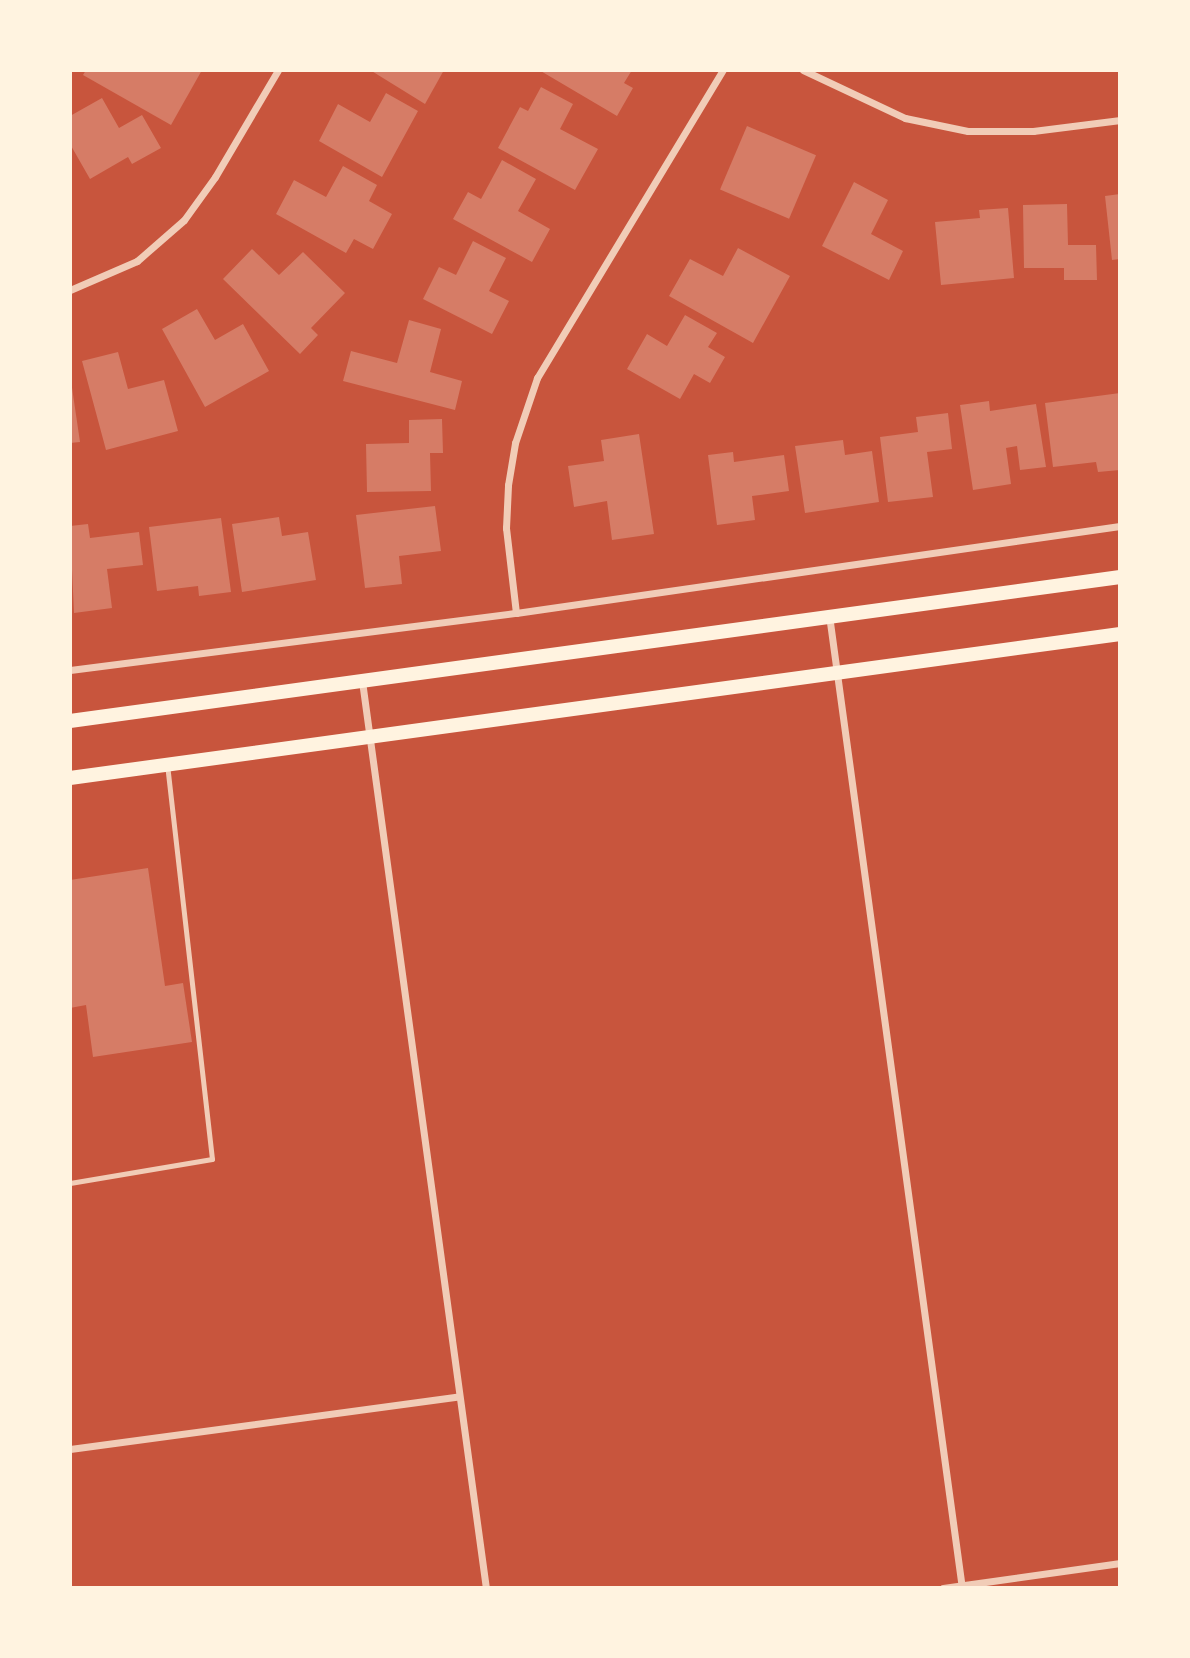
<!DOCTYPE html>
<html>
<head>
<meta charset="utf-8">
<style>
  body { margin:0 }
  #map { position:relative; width:1190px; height:1658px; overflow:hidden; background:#c8553d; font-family:Lato,sans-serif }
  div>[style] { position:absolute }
  .building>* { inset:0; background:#d67c66; transform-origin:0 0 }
  .service>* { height:5px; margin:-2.5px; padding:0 2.5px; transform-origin:2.5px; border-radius:2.5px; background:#f1ccb7 }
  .minor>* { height:7px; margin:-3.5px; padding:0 3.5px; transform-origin:3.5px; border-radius:3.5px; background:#f1ccb7 }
  .secondary>* { height:14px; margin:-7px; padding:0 7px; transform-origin:7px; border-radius:7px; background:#fff3e0 }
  span { translate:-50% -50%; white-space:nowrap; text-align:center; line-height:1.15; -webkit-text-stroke:6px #fff3e0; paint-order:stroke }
  .frame { position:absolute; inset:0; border:72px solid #fff3e0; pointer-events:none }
</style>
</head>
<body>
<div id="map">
  <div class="building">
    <div style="clip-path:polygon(86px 70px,202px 70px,171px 125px,83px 75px)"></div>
    <div style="clip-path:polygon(370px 70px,444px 70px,425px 104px)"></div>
    <div style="clip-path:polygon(539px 70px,632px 70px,624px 83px,633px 88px,617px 116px)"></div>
    <div style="clip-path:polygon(541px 87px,573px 104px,560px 129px,598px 149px,575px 190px,498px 148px,520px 107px,528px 111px)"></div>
    <div style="clip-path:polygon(386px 93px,418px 111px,382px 177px,319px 141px,338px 104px,370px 122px)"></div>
    <div style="clip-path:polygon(102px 98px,119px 128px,142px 115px,161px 148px,132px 164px,128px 157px,90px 179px,70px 144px,70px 116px)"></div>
    <div style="left:747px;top:126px;width:75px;height:69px;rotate:23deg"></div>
    <div style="clip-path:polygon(502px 160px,536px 179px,518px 211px,550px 229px,532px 262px,453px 219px,468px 192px,481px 199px)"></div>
    <div style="clip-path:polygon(343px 166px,377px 185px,369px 201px,392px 214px,373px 249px,354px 239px,346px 253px,276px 214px,294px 180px,326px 197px)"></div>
    <div style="clip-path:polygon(854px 182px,888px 200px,871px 234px,903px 251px,889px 280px,822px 246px)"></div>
    <div style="clip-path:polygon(1120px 194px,1120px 259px,1112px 260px,1105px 196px)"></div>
    <div style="clip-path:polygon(1067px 204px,1068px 245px,1096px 245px,1097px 280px,1064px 280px,1064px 268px,1024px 268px,1023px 205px)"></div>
    <div style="clip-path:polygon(1008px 208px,1014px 278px,941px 285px,935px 222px,980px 218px,979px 210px)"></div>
    <div style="clip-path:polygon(473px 241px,506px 258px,489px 291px,509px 301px,492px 334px,423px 299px,439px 267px,456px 275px)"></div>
    <div style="clip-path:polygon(738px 248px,790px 276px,753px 343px,669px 296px,690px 259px,723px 276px)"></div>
    <div style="clip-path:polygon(252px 249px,279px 275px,303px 252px,345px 293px,311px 328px,318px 335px,300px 354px,223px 279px)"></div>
    <div style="clip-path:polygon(197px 309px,215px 340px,243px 324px,269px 371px,205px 407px,162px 329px)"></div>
    <div style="clip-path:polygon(685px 315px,717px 333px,708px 347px,725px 357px,710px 383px,694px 374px,680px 399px,627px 369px,647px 334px,667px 346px)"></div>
    <div style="clip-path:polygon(409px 320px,441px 329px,430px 372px,462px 381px,455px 410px,343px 381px,351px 351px,397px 363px)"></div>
    <div style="clip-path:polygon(118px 352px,128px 389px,164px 380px,178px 431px,106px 450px,82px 361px)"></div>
    <div style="clip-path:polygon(70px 374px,80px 442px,70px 443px)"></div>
    <div style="clip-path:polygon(1120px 393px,1120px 470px,1098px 472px,1096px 462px,1053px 467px,1045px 403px)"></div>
    <div style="clip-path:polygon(989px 401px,990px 411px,1036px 404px,1046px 467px,1020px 470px,1017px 446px,1006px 448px,1011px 484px,973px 490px,960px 405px)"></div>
    <div style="clip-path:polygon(948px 413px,952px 449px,927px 452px,933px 497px,888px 502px,880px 437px,918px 432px,916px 417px)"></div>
    <div style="clip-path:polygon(442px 419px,443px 453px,430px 453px,431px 491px,367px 492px,366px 444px,409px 443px,409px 420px)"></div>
    <div style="clip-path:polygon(639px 434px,654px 534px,612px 540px,607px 501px,574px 507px,568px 466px,604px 461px,601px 440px)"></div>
    <div style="clip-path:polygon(843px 440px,845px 455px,872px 451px,879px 502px,805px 513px,795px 446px)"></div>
    <div style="clip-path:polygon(733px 452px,734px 462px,784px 455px,789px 491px,752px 496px,755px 520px,717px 525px,708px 455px)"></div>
    <div style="clip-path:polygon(435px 506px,441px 551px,399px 556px,402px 584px,365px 588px,356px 515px)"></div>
    <div style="clip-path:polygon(279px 517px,282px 536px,308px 532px,316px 580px,242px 592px,232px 524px)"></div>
    <div style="clip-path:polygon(221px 518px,231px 592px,199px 596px,198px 586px,157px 591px,149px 527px)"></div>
    <div style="clip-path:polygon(88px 524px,90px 538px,139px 532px,143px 565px,107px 569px,112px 608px,74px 613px,70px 526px)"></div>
    <div style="clip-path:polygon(148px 868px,165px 986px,183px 983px,192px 1042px,93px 1057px,86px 1005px,70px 1008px,70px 880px)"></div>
  </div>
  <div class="service">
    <div style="left:70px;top:1183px;width:144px;rotate:-9.6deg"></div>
    <div style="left:212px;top:1159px;width:395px;rotate:-96.5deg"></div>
  </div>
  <div class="minor">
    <div style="left:803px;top:70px;width:113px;rotate:25.2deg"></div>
    <div style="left:905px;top:118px;width:64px;rotate:11.7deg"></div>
    <div style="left:968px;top:131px;width:65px"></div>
    <div style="left:1033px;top:131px;width:88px;rotate:-7.2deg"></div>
    <div style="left:70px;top:290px;width:73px;rotate:-23.4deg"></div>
    <div style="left:137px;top:261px;width:62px;rotate:-41.1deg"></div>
    <div style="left:184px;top:220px;width:53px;rotate:-54.2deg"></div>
    <div style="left:215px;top:177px;width:124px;rotate:-59.5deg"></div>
    <div style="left:516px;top:613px;width:86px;rotate:-96.7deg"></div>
    <div style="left:506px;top:528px;width:43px;rotate:-87.3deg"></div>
    <div style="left:508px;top:485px;width:43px;rotate:-80.5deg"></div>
    <div style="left:515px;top:443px;width:69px;rotate:-71.3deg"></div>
    <div style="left:537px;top:378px;width:360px;rotate:-58.9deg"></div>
    <div style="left:829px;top:615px;width:982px;rotate:82.22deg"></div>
    <div style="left:70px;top:670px;width:450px;rotate:-7.3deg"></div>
    <div style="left:516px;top:613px;width:610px;rotate:-8.2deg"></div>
    <div style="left:362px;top:681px;width:915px;rotate:82.22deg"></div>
    <div style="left:70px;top:1449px;width:390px;rotate:-7.7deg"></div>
    <div style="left:943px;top:1588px;width:179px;rotate:-8deg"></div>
  </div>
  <div class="secondary">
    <div style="left:70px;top:721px;width:1060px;rotate:-7.81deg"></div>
    <div style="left:70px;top:778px;width:1060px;rotate:-7.81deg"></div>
  </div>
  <div class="frame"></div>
</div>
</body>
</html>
